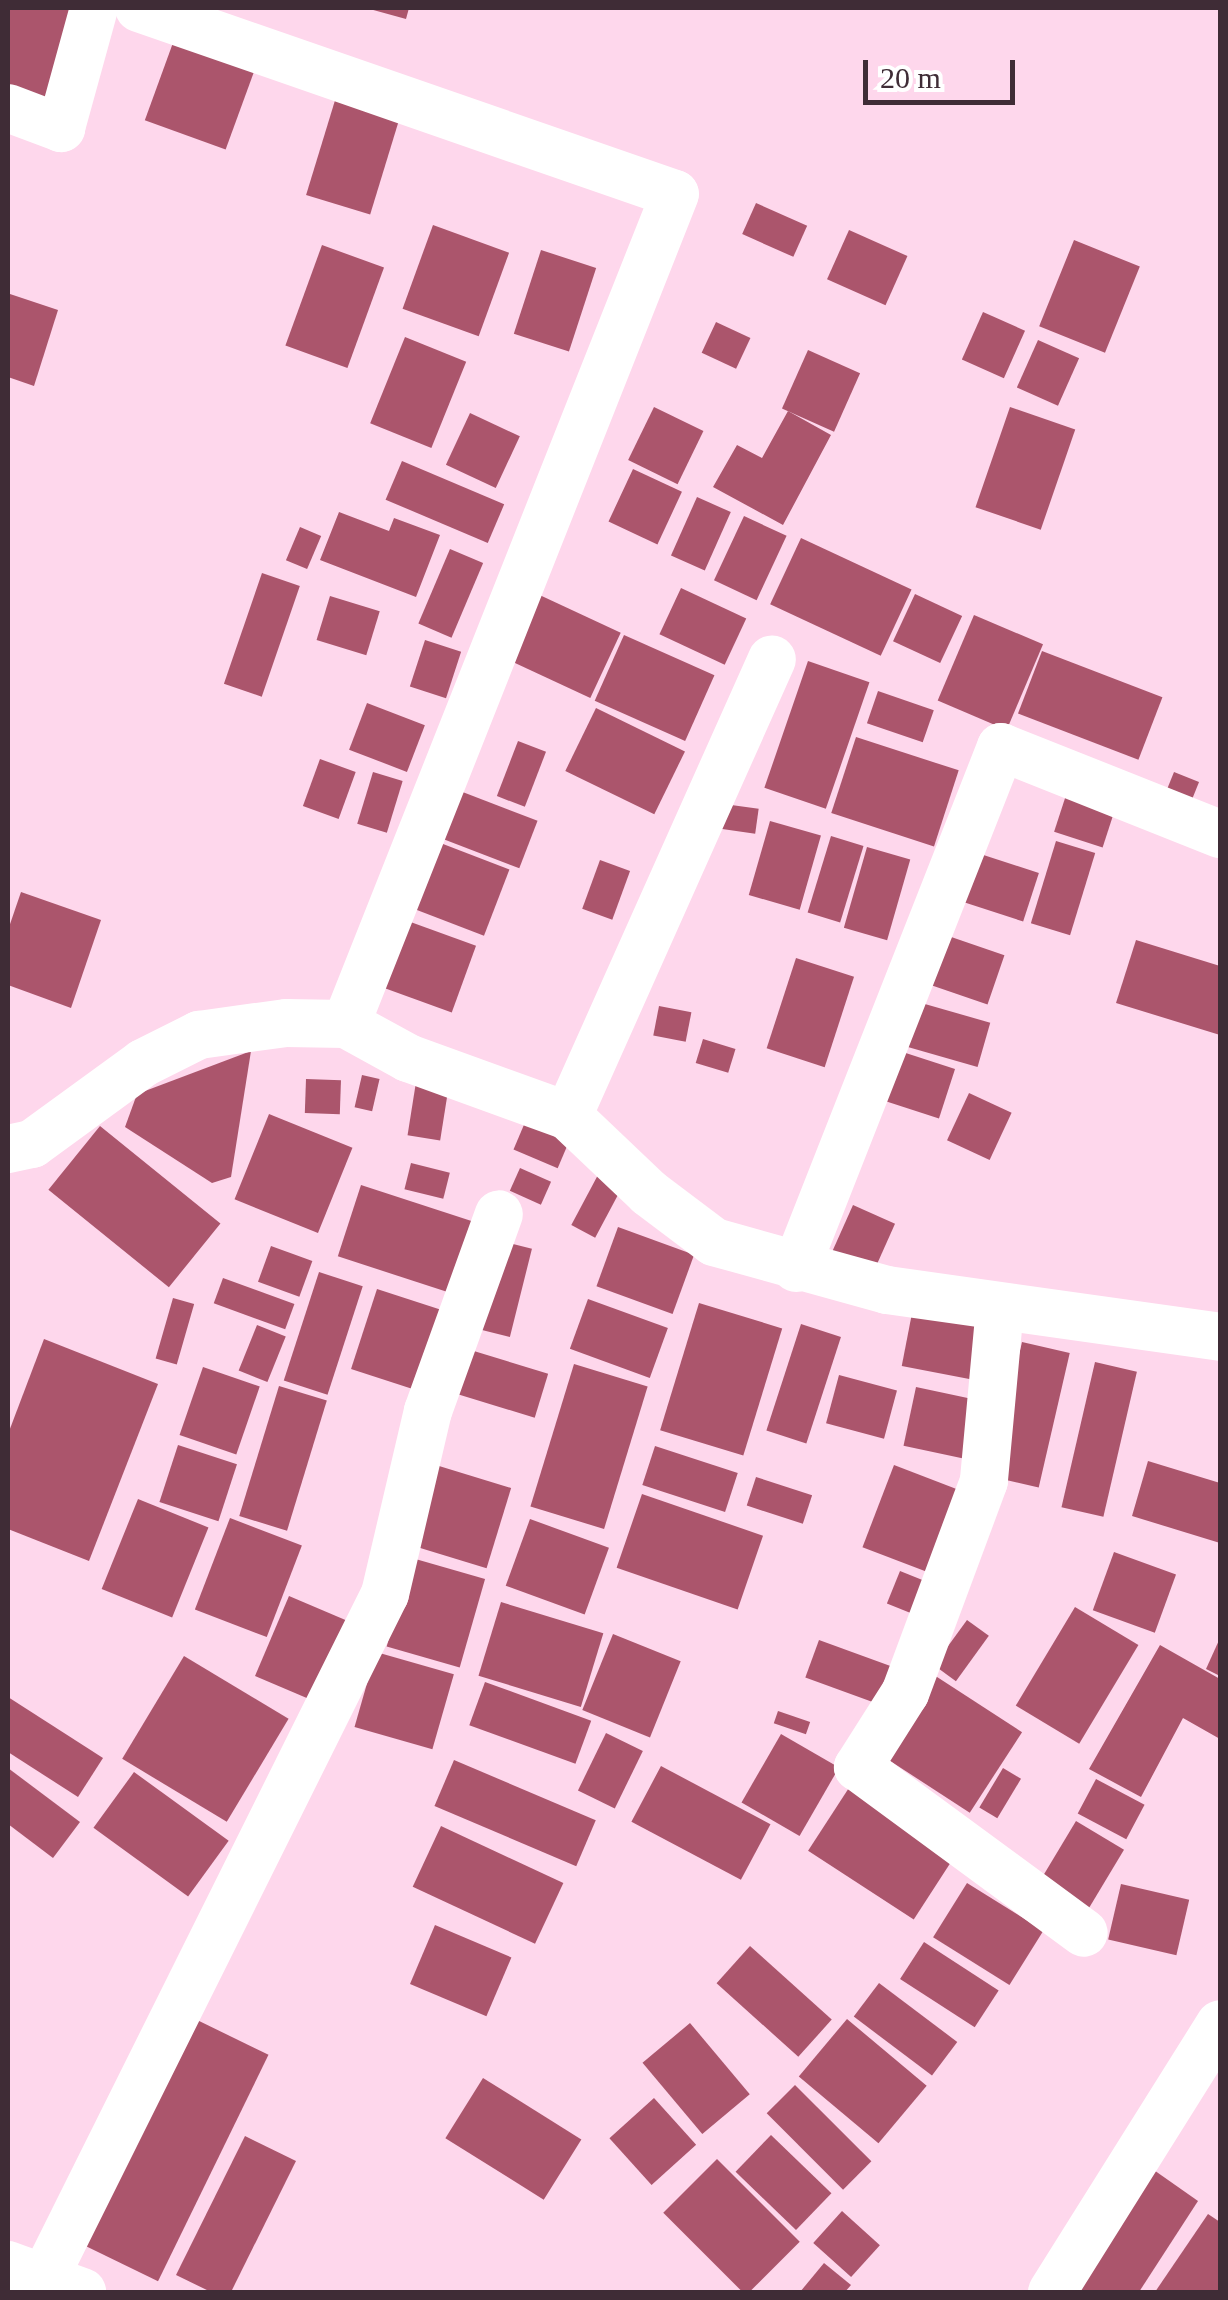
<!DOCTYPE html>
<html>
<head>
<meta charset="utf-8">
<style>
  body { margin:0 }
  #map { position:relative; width:1228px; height:2300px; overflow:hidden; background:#fed7ec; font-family:Georgia,serif }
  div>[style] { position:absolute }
  .building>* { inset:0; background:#ab556c; transform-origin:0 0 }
  .minor>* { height:48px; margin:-24px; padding:0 24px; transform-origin:24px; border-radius:24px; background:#fff }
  span { translate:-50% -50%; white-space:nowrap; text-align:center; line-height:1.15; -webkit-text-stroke:10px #fff; paint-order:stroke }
  .frame { position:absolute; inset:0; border:10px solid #3f2c36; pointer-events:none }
  .scale { position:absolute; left:863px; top:60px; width:152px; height:45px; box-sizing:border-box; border:5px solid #3f2c36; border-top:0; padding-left:12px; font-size:30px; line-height:35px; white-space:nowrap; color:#3f2c36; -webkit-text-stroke:8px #fff; paint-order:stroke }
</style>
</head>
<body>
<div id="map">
  <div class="building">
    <div style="clip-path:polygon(8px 8px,81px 8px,54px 102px,8px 89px)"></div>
    <div style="clip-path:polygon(366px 8px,409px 8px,406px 19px)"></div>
    <div style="left:178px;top:29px;width:86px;height:97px;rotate:20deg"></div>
    <div style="left:340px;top:84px;width:67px;height:116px;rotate:17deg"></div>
    <div style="left:756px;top:203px;width:56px;height:34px;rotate:24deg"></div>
    <div style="left:433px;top:225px;width:81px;height:89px;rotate:20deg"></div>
    <div style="left:849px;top:230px;width:64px;height:54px;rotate:24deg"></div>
    <div style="left:1074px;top:240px;width:71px;height:93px;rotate:22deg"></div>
    <div style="left:322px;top:245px;width:66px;height:107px;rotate:20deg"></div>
    <div style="left:541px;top:250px;width:58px;height:88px;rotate:18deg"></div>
    <div style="clip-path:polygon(10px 294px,58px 310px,34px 386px,8px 377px)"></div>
    <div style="left:983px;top:312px;width:46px;height:52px;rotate:24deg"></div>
    <div style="left:716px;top:322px;width:38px;height:34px;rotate:25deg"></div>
    <div style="left:405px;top:337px;width:66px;height:93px;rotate:22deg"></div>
    <div style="left:1038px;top:340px;width:45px;height:52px;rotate:24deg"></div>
    <div style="left:808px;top:350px;width:57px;height:64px;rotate:24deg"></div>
    <div style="left:654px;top:407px;width:55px;height:59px;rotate:26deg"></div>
    <div style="left:1010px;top:407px;width:69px;height:106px;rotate:19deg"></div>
    <div style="clip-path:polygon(788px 411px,831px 435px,783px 525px,713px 487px,737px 445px,762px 458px)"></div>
    <div style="left:470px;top:413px;width:55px;height:57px;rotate:25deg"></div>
    <div style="left:402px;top:461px;width:111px;height:42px;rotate:23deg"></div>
    <div style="left:633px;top:469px;width:54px;height:58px;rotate:25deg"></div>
    <div style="left:697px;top:497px;width:37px;height:64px;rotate:24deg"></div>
    <div style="clip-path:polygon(339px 512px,389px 531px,394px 518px,440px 535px,416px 597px,320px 560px)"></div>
    <div style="left:744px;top:516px;width:47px;height:71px;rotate:25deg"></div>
    <div style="left:300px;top:527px;width:23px;height:36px;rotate:23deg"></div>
    <div style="left:801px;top:538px;width:122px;height:73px;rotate:25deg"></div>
    <div style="left:450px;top:549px;width:36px;height:81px;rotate:23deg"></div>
    <div style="left:262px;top:573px;width:40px;height:117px;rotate:19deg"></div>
    <div style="left:681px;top:588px;width:72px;height:51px;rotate:25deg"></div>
    <div style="left:531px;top:591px;width:99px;height:72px;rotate:25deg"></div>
    <div style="left:915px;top:594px;width:52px;height:52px;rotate:25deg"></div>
    <div style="left:330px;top:596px;width:52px;height:46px;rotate:17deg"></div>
    <div style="left:974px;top:615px;width:75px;height:93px;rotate:23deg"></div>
    <div style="left:624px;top:635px;width:99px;height:72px;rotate:24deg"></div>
    <div style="left:425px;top:640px;width:38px;height:49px;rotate:18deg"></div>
    <div style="left:1042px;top:651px;width:129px;height:67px;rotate:21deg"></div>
    <div style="left:808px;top:661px;width:65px;height:134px;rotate:19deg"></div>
    <div style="left:878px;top:691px;width:59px;height:34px;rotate:19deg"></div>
    <div style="left:367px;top:703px;width:62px;height:50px;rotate:21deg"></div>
    <div style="left:596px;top:708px;width:99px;height:70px;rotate:26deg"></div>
    <div style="left:856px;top:737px;width:108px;height:80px;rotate:18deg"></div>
    <div style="left:518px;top:741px;width:30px;height:59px;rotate:21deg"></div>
    <div style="left:320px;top:759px;width:38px;height:50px;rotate:20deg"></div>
    <div style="left:373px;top:772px;width:31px;height:54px;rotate:17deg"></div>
    <div style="left:1174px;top:772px;width:27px;height:22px;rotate:22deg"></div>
    <div style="left:447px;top:786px;width:97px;height:51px;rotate:21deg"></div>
    <div style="left:1068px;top:789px;width:51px;height:45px;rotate:18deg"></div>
    <div style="left:724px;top:804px;width:35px;height:25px;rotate:8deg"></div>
    <div style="left:770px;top:821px;width:53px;height:77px;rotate:16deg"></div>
    <div style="left:417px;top:834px;width:99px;height:71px;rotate:21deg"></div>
    <div style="left:831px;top:836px;width:34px;height:80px;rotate:17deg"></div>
    <div style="left:1056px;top:841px;width:41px;height:86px;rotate:17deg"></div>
    <div style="left:867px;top:847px;width:45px;height:84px;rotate:16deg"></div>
    <div style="left:959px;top:847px;width:84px;height:51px;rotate:18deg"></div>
    <div style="left:600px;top:860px;width:32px;height:52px;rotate:20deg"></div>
    <div style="clip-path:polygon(21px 892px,101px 920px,71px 1008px,8px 985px,8px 930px)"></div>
    <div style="left:383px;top:912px;width:99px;height:71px;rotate:20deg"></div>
    <div style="left:925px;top:928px;width:84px;height:52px;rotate:19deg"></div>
    <div style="clip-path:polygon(1136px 940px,1220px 966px,1220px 1035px,1116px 1003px)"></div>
    <div style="left:796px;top:958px;width:61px;height:95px;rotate:18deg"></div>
    <div style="left:897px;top:996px;width:97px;height:46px;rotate:16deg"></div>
    <div style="left:659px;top:1006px;width:33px;height:30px;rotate:11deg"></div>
    <div style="left:703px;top:1039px;width:34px;height:25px;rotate:17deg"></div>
    <div style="left:878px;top:1044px;width:81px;height:52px;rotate:18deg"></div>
    <div style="clip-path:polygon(251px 1051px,231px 1177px,212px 1183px,125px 1127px,137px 1094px)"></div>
    <div style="left:362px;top:1075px;width:18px;height:33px;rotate:13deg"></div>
    <div style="left:306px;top:1079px;width:35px;height:34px;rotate:2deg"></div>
    <div style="left:416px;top:1082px;width:33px;height:54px;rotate:9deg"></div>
    <div style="left:969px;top:1093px;width:47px;height:52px;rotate:25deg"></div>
    <div style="left:269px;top:1114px;width:90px;height:92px;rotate:22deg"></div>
    <div style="left:526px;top:1120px;width:48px;height:32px;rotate:23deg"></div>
    <div style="left:100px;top:1126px;width:155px;height:82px;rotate:39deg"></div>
    <div style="left:411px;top:1163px;width:40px;height:27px;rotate:14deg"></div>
    <div style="left:520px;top:1168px;width:34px;height:25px;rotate:24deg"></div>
    <div style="left:599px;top:1173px;width:27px;height:59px;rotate:28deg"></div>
    <div style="left:361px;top:1185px;width:121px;height:75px;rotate:18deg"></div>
    <div style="left:853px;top:1205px;width:46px;height:51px;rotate:24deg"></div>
    <div style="left:618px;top:1227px;width:81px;height:63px;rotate:20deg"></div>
    <div style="left:497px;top:1240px;width:36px;height:91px;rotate:14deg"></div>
    <div style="left:271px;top:1246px;width:44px;height:38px;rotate:20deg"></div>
    <div style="left:319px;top:1272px;width:46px;height:114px;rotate:18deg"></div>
    <div style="left:223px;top:1278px;width:76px;height:27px;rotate:20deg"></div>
    <div style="left:377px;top:1289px;width:85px;height:84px;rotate:18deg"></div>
    <div style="left:173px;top:1298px;width:22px;height:63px;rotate:16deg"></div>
    <div style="left:588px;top:1299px;width:85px;height:53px;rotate:20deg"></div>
    <div style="left:699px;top:1303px;width:87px;height:133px;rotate:17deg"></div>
    <div style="left:913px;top:1308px;width:82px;height:59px;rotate:11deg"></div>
    <div style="left:801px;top:1324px;width:42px;height:112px;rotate:18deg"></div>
    <div style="left:257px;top:1325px;width:31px;height:49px;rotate:22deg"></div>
    <div style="clip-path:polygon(44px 1339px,158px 1384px,89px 1561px,8px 1529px,8px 1434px)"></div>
    <div style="left:1022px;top:1342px;width:49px;height:138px;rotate:13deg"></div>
    <div style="left:464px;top:1348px;width:88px;height:46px;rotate:17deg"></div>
    <div style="left:1095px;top:1362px;width:43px;height:149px;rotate:13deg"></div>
    <div style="left:574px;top:1364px;width:77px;height:149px;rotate:17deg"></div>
    <div style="left:203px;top:1367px;width:60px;height:72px;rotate:19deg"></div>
    <div style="left:839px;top:1375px;width:60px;height:50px;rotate:15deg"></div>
    <div style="left:279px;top:1386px;width:50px;height:136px;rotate:17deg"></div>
    <div style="left:916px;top:1387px;width:66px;height:60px;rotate:12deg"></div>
    <div style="left:178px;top:1445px;width:62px;height:60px;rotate:18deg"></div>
    <div style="left:655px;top:1446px;width:87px;height:41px;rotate:18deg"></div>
    <div style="clip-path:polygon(1148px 1461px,1220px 1483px,1220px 1543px,1132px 1516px)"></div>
    <div style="left:426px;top:1462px;width:89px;height:84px;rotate:17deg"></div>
    <div style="left:894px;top:1465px;width:85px;height:88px;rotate:21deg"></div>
    <div style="left:756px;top:1477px;width:59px;height:30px;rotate:18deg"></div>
    <div style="left:642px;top:1494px;width:128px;height:78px;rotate:19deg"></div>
    <div style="left:138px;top:1499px;width:76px;height:97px;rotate:22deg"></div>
    <div style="left:230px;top:1518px;width:77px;height:98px;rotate:21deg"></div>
    <div style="left:530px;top:1519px;width:84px;height:71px;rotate:20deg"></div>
    <div style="left:1114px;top:1552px;width:66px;height:62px;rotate:20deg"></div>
    <div style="left:412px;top:1558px;width:76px;height:92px;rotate:16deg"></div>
    <div style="left:900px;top:1571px;width:41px;height:35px;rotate:22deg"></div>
    <div style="left:289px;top:1596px;width:76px;height:87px;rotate:23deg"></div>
    <div style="left:501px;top:1602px;width:107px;height:77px;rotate:17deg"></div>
    <div style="left:1075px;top:1607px;width:74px;height:115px;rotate:31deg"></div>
    <div style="left:967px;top:1620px;width:27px;height:56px;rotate:36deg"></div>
    <div style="left:613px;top:1634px;width:73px;height:82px;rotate:22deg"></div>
    <div style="clip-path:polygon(1220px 1638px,1220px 1676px,1206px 1669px)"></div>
    <div style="left:819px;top:1640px;width:76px;height:40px;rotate:20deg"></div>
    <div style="clip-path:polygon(1160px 1645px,1220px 1679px,1220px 1739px,1183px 1718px,1141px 1797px,1089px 1769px)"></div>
    <div style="left:376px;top:1652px;width:81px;height:78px;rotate:16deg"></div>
    <div style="left:184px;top:1656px;width:122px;height:120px;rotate:31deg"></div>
    <div style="left:934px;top:1675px;width:105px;height:96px;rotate:33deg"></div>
    <div style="left:485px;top:1682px;width:113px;height:46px;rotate:20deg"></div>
    <div style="clip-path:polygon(8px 1697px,103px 1758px,78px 1797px,8px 1752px)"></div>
    <div style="left:778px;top:1711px;width:34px;height:13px;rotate:19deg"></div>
    <div style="left:606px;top:1733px;width:41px;height:64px;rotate:26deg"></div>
    <div style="left:781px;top:1734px;width:67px;height:79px;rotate:30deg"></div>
    <div style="left:454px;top:1760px;width:154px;height:50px;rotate:23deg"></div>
    <div style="left:661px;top:1766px;width:124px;height:63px;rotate:28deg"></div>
    <div style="clip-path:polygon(8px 1768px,80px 1822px,53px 1858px,8px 1824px)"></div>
    <div style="left:1003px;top:1768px;width:21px;height:46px;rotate:31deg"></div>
    <div style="left:134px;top:1772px;width:117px;height:69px;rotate:36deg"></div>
    <div style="left:856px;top:1777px;width:126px;height:88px;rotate:33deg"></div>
    <div style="left:1096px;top:1779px;width:55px;height:39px;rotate:28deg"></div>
    <div style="left:1076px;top:1821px;width:56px;height:70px;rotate:31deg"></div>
    <div style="left:441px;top:1826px;width:135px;height:67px;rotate:25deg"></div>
    <div style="left:967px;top:1883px;width:90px;height:64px;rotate:32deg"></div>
    <div style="left:1121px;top:1884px;width:70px;height:57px;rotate:13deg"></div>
    <div style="left:435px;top:1925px;width:83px;height:64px;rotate:23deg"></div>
    <div style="left:924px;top:1942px;width:89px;height:44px;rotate:33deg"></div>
    <div style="left:750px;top:1946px;width:110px;height:50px;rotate:42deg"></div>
    <div style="left:879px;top:1983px;width:98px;height:42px;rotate:37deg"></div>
    <div style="left:193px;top:2018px;width:84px;height:252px;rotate:26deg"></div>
    <div style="left:847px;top:2019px;width:104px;height:75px;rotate:40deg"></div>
    <div style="left:690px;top:2023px;width:93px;height:62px;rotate:50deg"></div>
    <div style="left:483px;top:2078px;width:116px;height:71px;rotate:32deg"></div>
    <div style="left:795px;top:2085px;width:108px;height:40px;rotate:45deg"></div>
    <div style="left:654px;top:2098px;width:63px;height:60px;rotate:48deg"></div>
    <div style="left:771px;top:2135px;width:84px;height:51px;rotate:44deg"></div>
    <div style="clip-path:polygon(245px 2136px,296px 2161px,231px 2292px,211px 2292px,176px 2275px)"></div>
    <div style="left:717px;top:2159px;width:117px;height:76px;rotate:45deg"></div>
    <div style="clip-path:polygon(1141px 2161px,1198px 2201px,1139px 2292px,1070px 2292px)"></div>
    <div style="left:842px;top:2211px;width:51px;height:43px;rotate:42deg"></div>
    <div style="clip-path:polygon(1208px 2214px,1220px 2222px,1220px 2292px,1155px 2292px)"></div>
    <div style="clip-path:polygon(824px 2263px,851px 2285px,845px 2292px,800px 2292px)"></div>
  </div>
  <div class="minor">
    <div style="left:139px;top:8px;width:567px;rotate:19.14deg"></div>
    <div style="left:675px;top:194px;width:893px;rotate:111.62deg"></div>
    <div style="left:8px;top:108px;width:57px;rotate:20.7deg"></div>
    <div style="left:61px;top:128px;width:124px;rotate:-74.6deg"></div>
    <div style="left:568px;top:1116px;width:500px;rotate:-65.94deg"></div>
    <div style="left:8px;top:1149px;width:25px;rotate:-12deg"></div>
    <div style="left:32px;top:1144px;width:137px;rotate:-36.1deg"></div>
    <div style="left:143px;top:1063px;width:63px;rotate:-26.6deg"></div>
    <div style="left:199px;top:1035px;width:88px;rotate:-7.9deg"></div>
    <div style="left:286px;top:1023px;width:60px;rotate:1deg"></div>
    <div style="left:346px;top:1024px;width:71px;rotate:28.7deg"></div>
    <div style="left:408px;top:1058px;width:170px;rotate:19.9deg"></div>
    <div style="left:568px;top:1116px;width:112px;rotate:43.5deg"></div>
    <div style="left:649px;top:1193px;width:81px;rotate:37deg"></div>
    <div style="left:714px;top:1242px;width:180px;rotate:15.5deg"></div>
    <div style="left:887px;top:1290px;width:336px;rotate:8deg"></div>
    <div style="left:796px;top:1268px;width:560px;rotate:-68.52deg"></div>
    <div style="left:1001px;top:747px;width:236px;rotate:21.7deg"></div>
    <div style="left:1000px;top:1307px;width:175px;rotate:95.3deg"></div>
    <div style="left:984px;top:1481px;width:226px;rotate:110.4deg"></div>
    <div style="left:905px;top:1693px;width:88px;rotate:122.4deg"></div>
    <div style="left:858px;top:1767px;width:280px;rotate:36.3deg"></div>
    <div style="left:8px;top:2265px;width:79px;rotate:20deg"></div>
    <div style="left:44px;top:2279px;width:765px;rotate:-63.54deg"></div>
    <div style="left:385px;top:1594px;width:188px;rotate:-76.8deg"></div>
    <div style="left:428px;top:1411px;width:209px;rotate:-70.2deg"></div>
    <div style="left:1052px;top:2292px;width:316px;rotate:-57.9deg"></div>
  </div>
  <div class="frame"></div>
  <div class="scale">20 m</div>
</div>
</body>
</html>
